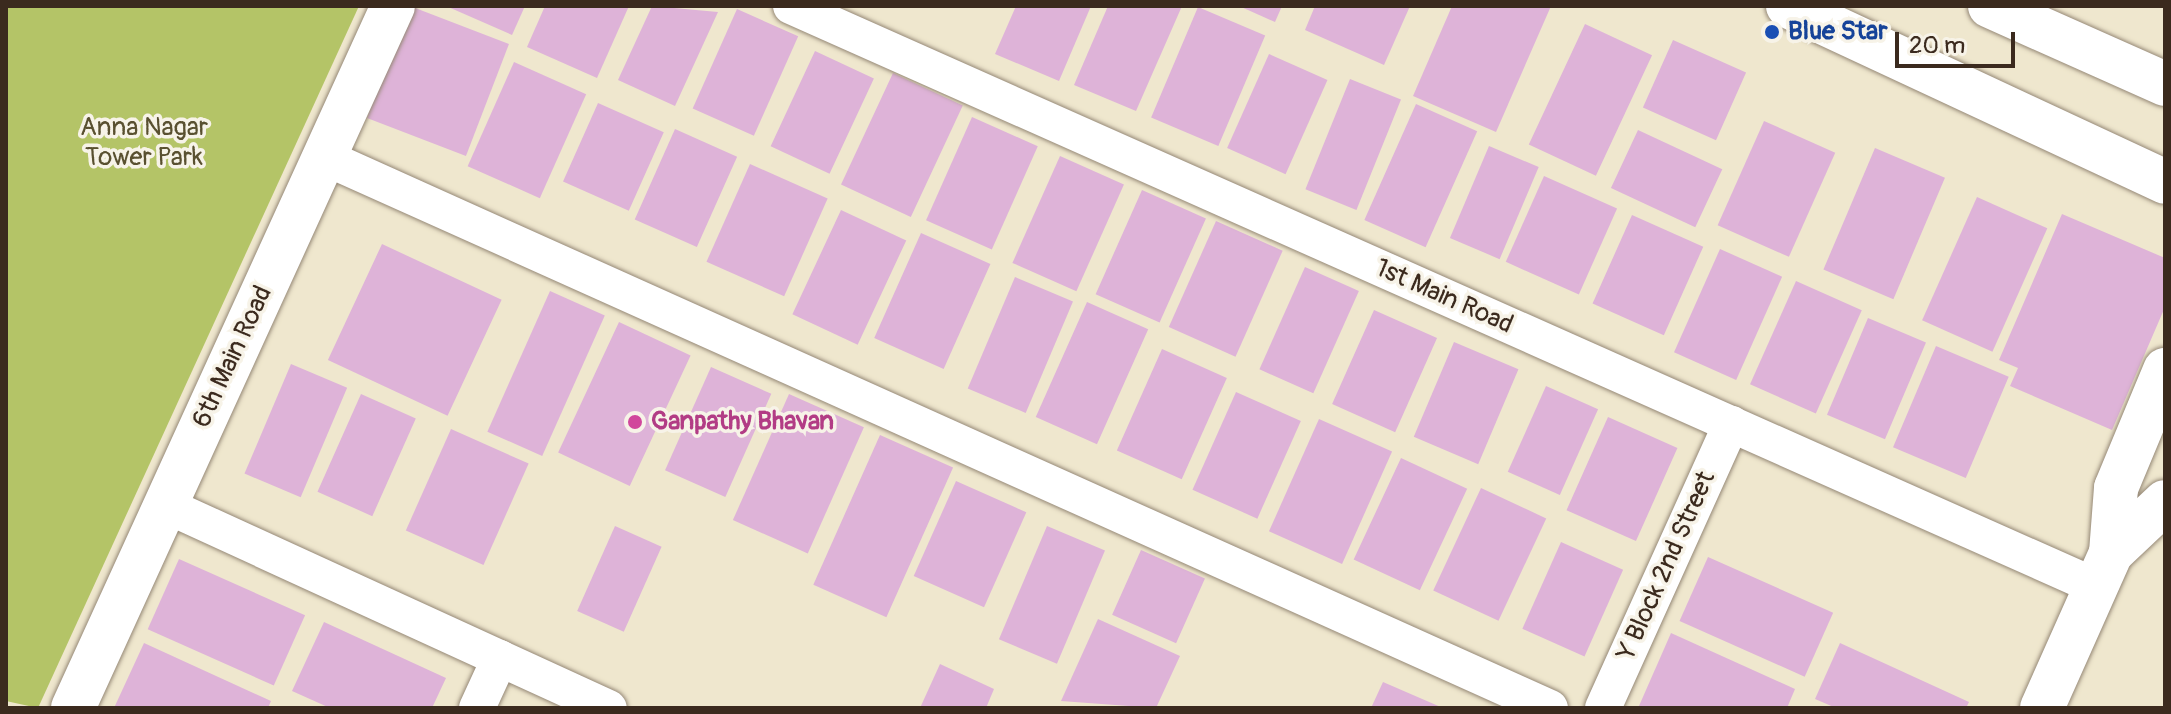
<!DOCTYPE html>
<html>
<head>
<meta charset="utf-8">
<style>
  body { margin:0 }
  #map { position:relative; width:2171px; height:714px; overflow:hidden; background:#efe7ce; font-family:Pangolin,sans-serif }
  div>[style] { position:absolute }
  .green>* { inset:0; background:#b4c467 }
  .building>* { inset:0; background:#deb3d8; transform-origin:0 0 }
  .roads { filter:drop-shadow(0 0 2px #958876) drop-shadow(0 0 2px #958876) }
  .street>* { height:36px; margin:-18px; padding:0 18px; transform-origin:18px; border-radius:18px; background:#fff }
  .secondary>* { height:44px; margin:-22px; padding:0 22px; transform-origin:22px; border-radius:22px; background:#fff }
  .dots>* { width:22px; height:22px; translate:-50% -50%; box-sizing:border-box; border:4px solid #f7f3e8; border-radius:50% }
  span { translate:-50% -50%; white-space:nowrap; text-align:center; line-height:1.15; -webkit-text-stroke:7px #f7f3e8; paint-order:stroke }
  .transit-label { font-size:26px; color:#164399; font-weight:700 }
  .left { translate:0 -50%; text-align:left }
  .park-label { font-size:26px; color:#595030 }
  .street-label { font-size:26px; color:#3b2a1e }
  .hotel-label { font-size:26px; color:#b23c85; font-weight:700 }
  .frame { position:absolute; inset:0; border:8px solid #3b2a1e; pointer-events:none }
  .scale { position:absolute; left:1895px; top:32px; width:120px; height:36px; box-sizing:border-box; border:4px solid #3b2a1e; border-top:0; padding-left:10px; font-size:24px; line-height:28px; white-space:nowrap; color:#3b2a1e; -webkit-text-stroke:6px #f7f3e8; paint-order:stroke }
</style>
</head>
<body>
<div id="map">
  <div class="green">
    <div style="clip-path:polygon(6px 6px,359px 6px,38px 708px,6px 701px)"></div>
  </div>
  <div class="building">
    <div style="left:410px;top:6px;width:106px;height:120px;rotate:21deg"></div>
    <div style="clip-path:polygon(446px 6px,525px 6px,512px 35px)"></div>
    <div style="clip-path:polygon(545px 6px,629px 6px,597px 78px,527px 47px)"></div>
    <div style="clip-path:polygon(652px 6px,718px 12px,675px 106px,618px 80px)"></div>
    <div style="clip-path:polygon(1016px 6px,1091px 6px,1059px 81px,995px 54px)"></div>
    <div style="clip-path:polygon(1108px 6px,1182px 6px,1136px 111px,1074px 85px)"></div>
    <div style="clip-path:polygon(1239px 6px,1282px 6px,1275px 22px)"></div>
    <div style="clip-path:polygon(1315px 6px,1410px 6px,1384px 65px,1305px 30px)"></div>
    <div style="clip-path:polygon(1452px 6px,1551px 6px,1496px 132px,1413px 96px)"></div>
    <div style="left:1198px;top:7px;width:73px;height:120px;rotate:23deg"></div>
    <div style="left:737px;top:9px;width:67px;height:109px;rotate:24deg"></div>
    <div style="left:1585px;top:24px;width:74px;height:133px;rotate:25deg"></div>
    <div style="left:1673px;top:40px;width:80px;height:74px;rotate:24deg"></div>
    <div style="left:815px;top:51px;width:65px;height:105px;rotate:25deg"></div>
    <div style="left:1269px;top:54px;width:64px;height:103px;rotate:24deg"></div>
    <div style="left:514px;top:62px;width:79px;height:114px;rotate:24deg"></div>
    <div style="left:893px;top:73px;width:77px;height:123px;rotate:25deg"></div>
    <div style="left:1350px;top:79px;width:55px;height:119px;rotate:22deg"></div>
    <div style="left:598px;top:103px;width:72px;height:86px;rotate:24deg"></div>
    <div style="left:1416px;top:104px;width:67px;height:127px;rotate:24deg"></div>
    <div style="left:972px;top:117px;width:72px;height:113px;rotate:24deg"></div>
    <div style="left:1764px;top:121px;width:78px;height:114px;rotate:24deg"></div>
    <div style="left:675px;top:129px;width:68px;height:99px;rotate:24deg"></div>
    <div style="left:1638px;top:130px;width:93px;height:64px;rotate:25deg"></div>
    <div style="left:1489px;top:146px;width:54px;height:100px;rotate:23deg"></div>
    <div style="left:1875px;top:148px;width:76px;height:132px;rotate:23deg"></div>
    <div style="left:1060px;top:156px;width:70px;height:117px;rotate:24deg"></div>
    <div style="left:750px;top:164px;width:85px;height:107px;rotate:24deg"></div>
    <div style="left:1544px;top:176px;width:80px;height:94px;rotate:24deg"></div>
    <div style="left:1142px;top:190px;width:70px;height:114px;rotate:24deg"></div>
    <div style="left:1977px;top:197px;width:77px;height:135px;rotate:24deg"></div>
    <div style="left:841px;top:210px;width:72px;height:115px;rotate:25deg"></div>
    <div style="clip-path:polygon(2062px 214px,2165px 258px,2165px 307px,2112px 430px,2010px 386px,2018px 368px,1999px 360px)"></div>
    <div style="left:1632px;top:215px;width:78px;height:97px;rotate:24deg"></div>
    <div style="left:1216px;top:221px;width:73px;height:116px;rotate:24deg"></div>
    <div style="left:921px;top:233px;width:76px;height:115px;rotate:24deg"></div>
    <div style="left:382px;top:244px;width:132px;height:128px;rotate:25deg"></div>
    <div style="left:1720px;top:249px;width:68px;height:113px;rotate:24deg"></div>
    <div style="left:1305px;top:267px;width:59px;height:112px;rotate:24deg"></div>
    <div style="left:1015px;top:277px;width:63px;height:121px;rotate:23deg"></div>
    <div style="left:1796px;top:281px;width:72px;height:113px;rotate:24deg"></div>
    <div style="left:550px;top:291px;width:60px;height:154px;rotate:24deg"></div>
    <div style="left:1087px;top:302px;width:67px;height:126px;rotate:24deg"></div>
    <div style="left:1374px;top:310px;width:69px;height:103px;rotate:24deg"></div>
    <div style="left:1868px;top:318px;width:63px;height:105px;rotate:23deg"></div>
    <div style="left:619px;top:322px;width:79px;height:144px;rotate:25deg"></div>
    <div style="left:1454px;top:342px;width:70px;height:103px;rotate:23deg"></div>
    <div style="left:1936px;top:346px;width:79px;height:110px;rotate:23deg"></div>
    <div style="left:1162px;top:349px;width:71px;height:111px;rotate:24deg"></div>
    <div style="left:291px;top:364px;width:61px;height:119px;rotate:23deg"></div>
    <div style="left:711px;top:367px;width:66px;height:113px;rotate:24deg"></div>
    <div style="left:1546px;top:386px;width:57px;height:94px;rotate:24deg"></div>
    <div style="left:1236px;top:392px;width:71px;height:107px;rotate:24deg"></div>
    <div style="left:361px;top:394px;width:60px;height:107px;rotate:24deg"></div>
    <div style="left:789px;top:394px;width:82px;height:138px;rotate:24deg"></div>
    <div style="left:1608px;top:417px;width:76px;height:102px;rotate:24deg"></div>
    <div style="left:1319px;top:419px;width:80px;height:123px;rotate:24deg"></div>
    <div style="left:451px;top:429px;width:85px;height:111px;rotate:24deg"></div>
    <div style="left:880px;top:435px;width:80px;height:164px;rotate:24deg"></div>
    <div style="left:1401px;top:458px;width:73px;height:112px;rotate:25deg"></div>
    <div style="left:956px;top:481px;width:77px;height:104px;rotate:24deg"></div>
    <div style="left:1481px;top:488px;width:72px;height:113px;rotate:25deg"></div>
    <div style="left:615px;top:526px;width:51px;height:93px;rotate:24deg"></div>
    <div style="left:1047px;top:526px;width:63px;height:123px;rotate:23deg"></div>
    <div style="left:1561px;top:542px;width:68px;height:95px;rotate:24deg"></div>
    <div style="left:1141px;top:550px;width:70px;height:71px;rotate:24deg"></div>
    <div style="left:1708px;top:557px;width:137px;height:70px;rotate:24deg"></div>
    <div style="left:179px;top:559px;width:138px;height:77px;rotate:24deg"></div>
    <div style="clip-path:polygon(1098px 619px,1180px 656px,1156px 708px,1061px 701px)"></div>
    <div style="clip-path:polygon(324px 622px,446px 678px,432px 708px,330px 708px,292px 691px)"></div>
    <div style="clip-path:polygon(1671px 633px,1795px 689px,1787px 708px,1639px 706px)"></div>
    <div style="clip-path:polygon(144px 643px,271px 701px,268px 708px,114px 708px)"></div>
    <div style="clip-path:polygon(1840px 643px,1969px 702px,1966px 708px,1836px 708px,1815px 699px)"></div>
    <div style="clip-path:polygon(940px 664px,994px 689px,986px 708px,920px 708px)"></div>
    <div style="clip-path:polygon(1383px 682px,1443px 708px,1371px 708px)"></div>
  </div>
  <div class="roads">
    <div class="street">
      <div style="left:791px;top:6px;width:1429px;rotate:23.98deg"></div>
      <div style="left:324px;top:157px;width:1344px;rotate:24.2deg"></div>
      <div style="left:165px;top:505px;width:488px;rotate:24.6deg"></div>
      <div style="left:477px;top:708px;width:55px;rotate:-65.3deg"></div>
      <div style="left:1603px;top:708px;width:312px;rotate:-65.7deg"></div>
    </div>
    <div class="secondary">
      <div style="left:1788px;top:6px;width:416px;rotate:25deg"></div>
      <div style="left:1990px;top:6px;width:192px;rotate:24deg"></div>
      <div style="left:2111px;top:553px;width:74px;rotate:-43.4deg"></div>
      <div style="left:73px;top:708px;width:771px;rotate:-65.49deg"></div>
      <div style="left:2042px;top:708px;width:170px;rotate:-66deg"></div>
      <div style="left:2111px;top:553px;width:65px;rotate:-85.6deg"></div>
      <div style="left:2116px;top:488px;width:128px;rotate:-67.4deg"></div>
    </div>
  </div>
  <div class="dots">
    <div style="left:1772px;top:32px;background:#1a4fb4"></div>
    <div style="left:635px;top:422px;background:#d1479c"></div>
  </div>
  <div class="transit-label">
    <span class="left" style="left:1788px;top:32px">Blue Star</span>
  </div>
  <div class="park-label">
    <span style="left:144px;top:143px">Anna Nagar<br>Tower Park</span>
  </div>
  <div class="street-label">
    <span style="left:1444px;top:297px;rotate:24deg">1st Main Road</span>
    <span style="left:233px;top:357px;rotate:-65deg">6th Main Road</span>
    <span style="left:1667px;top:566px;rotate:-66deg">Y Block 2nd Street</span>
  </div>
  <div class="hotel-label">
    <span class="left" style="left:651px;top:422px">Ganpathy Bhavan</span>
  </div>
  <div class="frame"></div>
  <div class="scale">20 m</div>
</div>
</body>
</html>
